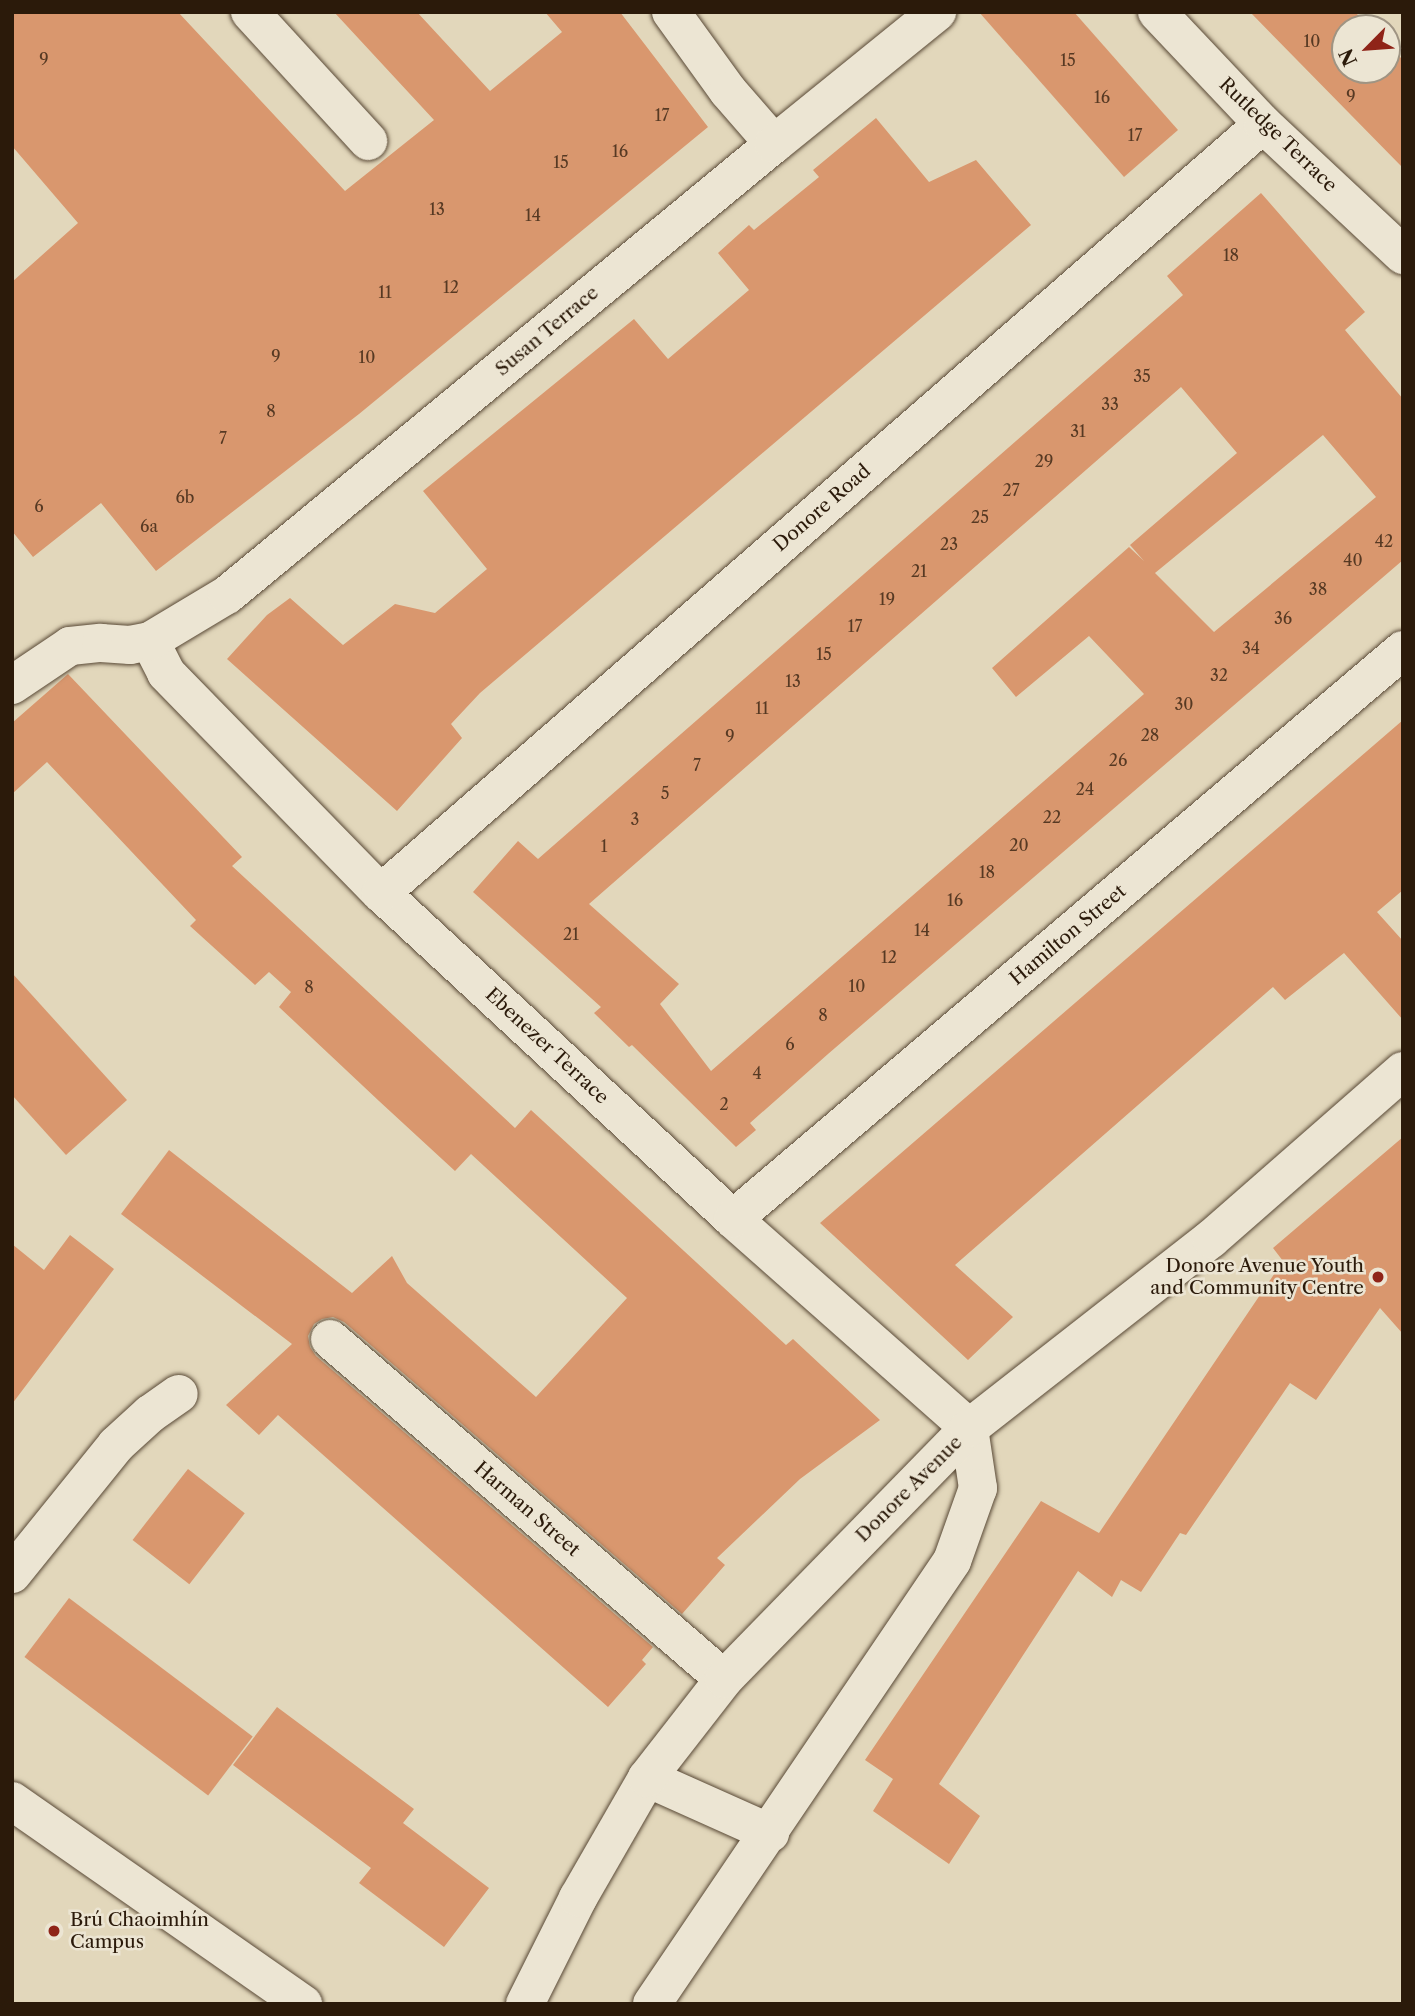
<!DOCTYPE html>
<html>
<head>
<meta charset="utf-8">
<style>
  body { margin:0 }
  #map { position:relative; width:1415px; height:2016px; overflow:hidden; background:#e2d7bb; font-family:"Libre Caslon Text",serif }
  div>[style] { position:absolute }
  .building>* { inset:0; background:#d9976e; transform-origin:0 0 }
  .roads { filter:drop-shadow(0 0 2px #594936) drop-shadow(0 0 2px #594936) }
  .minor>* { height:38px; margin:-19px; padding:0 19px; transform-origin:19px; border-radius:19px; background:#ece5d3 }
  .tertiary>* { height:38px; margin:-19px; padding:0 19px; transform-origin:19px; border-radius:19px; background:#ece5d3 }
  .dots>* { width:19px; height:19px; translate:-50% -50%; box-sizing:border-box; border:4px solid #ece5d3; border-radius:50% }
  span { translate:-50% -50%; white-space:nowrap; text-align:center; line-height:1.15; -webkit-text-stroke:5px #ece5d3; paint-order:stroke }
  .number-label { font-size:16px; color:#563923 }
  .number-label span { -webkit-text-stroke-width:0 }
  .street-label { font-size:19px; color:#2b1a0a }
  .poi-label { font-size:19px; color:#2b1a0a }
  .right { translate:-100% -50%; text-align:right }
  .left { translate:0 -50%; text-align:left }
  .frame { position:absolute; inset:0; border:14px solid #2b1a0a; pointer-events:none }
  .north { position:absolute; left:1331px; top:14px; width:70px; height:70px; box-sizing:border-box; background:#ece5d3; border:2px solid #9f9483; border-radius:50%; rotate:245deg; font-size:19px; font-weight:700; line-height:28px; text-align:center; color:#2b1a0a }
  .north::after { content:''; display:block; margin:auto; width:24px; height:32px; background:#8f2418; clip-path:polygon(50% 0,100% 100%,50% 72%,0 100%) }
</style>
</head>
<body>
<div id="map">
  <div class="building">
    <div style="clip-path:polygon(12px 12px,178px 12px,345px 191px,434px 120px,334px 12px,417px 12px,490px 91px,562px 32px,545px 12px,620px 12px,708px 127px,359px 414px,156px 571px,101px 503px,33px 557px,12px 531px,12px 282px,78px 223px,12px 146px)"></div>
    <div style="clip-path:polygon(979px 12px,1074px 12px,1178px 130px,1124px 177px)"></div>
    <div style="clip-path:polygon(1250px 12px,1355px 12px,1371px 28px,1345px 28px,1345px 70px,1387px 70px,1387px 44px,1403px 60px,1403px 168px)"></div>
    <div style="clip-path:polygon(876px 118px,929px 182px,976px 160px,1031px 225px,480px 693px,451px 724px,462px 738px,397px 811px,227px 659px,267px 615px,290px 598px,343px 645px,395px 604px,435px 613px,487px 569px,423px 491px,634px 319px,668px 359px,749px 290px,718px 253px,749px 225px,754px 230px,819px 177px,813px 170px)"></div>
    <div style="clip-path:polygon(evenodd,1261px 193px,1365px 312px,1345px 330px,1403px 399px,1403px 560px,828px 1054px,750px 1123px,756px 1130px,736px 1147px,632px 1045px,629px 1047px,594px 1013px,601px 1007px,473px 892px,518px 841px,538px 859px,1183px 295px,1167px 276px,1261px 193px,1181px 387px,1237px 453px,1130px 545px,1144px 561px,1129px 547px,992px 668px,1016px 697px,1089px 636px,1144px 694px,711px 1071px,660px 1004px,679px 984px,589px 904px,1181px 387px,1261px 193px,1323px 435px,1376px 497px,1214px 632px,1155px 573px,1323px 435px)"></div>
    <div style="clip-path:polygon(68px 674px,242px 857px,232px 866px,515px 1128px,531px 1110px,786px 1345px,793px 1339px,880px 1420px,800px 1479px,717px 1558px,725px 1565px,682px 1614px,344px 1322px,333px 1317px,322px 1319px,314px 1324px,308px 1336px,310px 1347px,316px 1356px,653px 1647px,642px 1660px,646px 1664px,608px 1707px,278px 1415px,259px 1435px,226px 1405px,292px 1344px,121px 1214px,169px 1150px,352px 1293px,392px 1256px,407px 1283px,536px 1397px,627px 1298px,471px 1154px,455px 1171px,379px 1101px,279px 1007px,291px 992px,269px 972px,255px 985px,190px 926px,196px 920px,47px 762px,12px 794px,12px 723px)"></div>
    <div style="clip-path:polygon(1403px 720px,1403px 890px,1377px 912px,1403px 941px,1403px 1020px,1344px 953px,1285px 1000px,1273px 987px,955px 1265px,1013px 1317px,968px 1360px,820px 1223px)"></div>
    <div style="clip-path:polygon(12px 973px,127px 1100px,66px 1155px,12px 1095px)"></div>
    <div style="clip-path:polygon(1403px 1137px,1403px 1334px,1380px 1308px,1316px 1400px,1290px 1383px,1186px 1535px,1180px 1533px,1141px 1592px,1121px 1580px,1112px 1597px,1078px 1571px,939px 1784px,980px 1816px,949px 1864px,873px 1811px,893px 1779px,865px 1760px,1041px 1501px,1099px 1533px,1283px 1261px,1273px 1248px)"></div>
    <div style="clip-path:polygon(70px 1235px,114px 1269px,12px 1404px,12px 1244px,44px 1270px)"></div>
    <div style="left:188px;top:1469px;width:72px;height:90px;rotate:38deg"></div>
    <div style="left:69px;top:1598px;width:230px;height:74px;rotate:37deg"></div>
    <div style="clip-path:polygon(277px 1707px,414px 1809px,403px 1823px,489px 1888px,444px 1947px,359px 1883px,371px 1868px,233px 1765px)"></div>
  </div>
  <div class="roads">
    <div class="minor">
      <div style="left:250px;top:12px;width:175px;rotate:47.5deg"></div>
      <div style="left:671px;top:12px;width:97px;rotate:54.2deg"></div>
      <div style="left:728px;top:91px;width:70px;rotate:49deg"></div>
      <div style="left:150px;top:641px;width:36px;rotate:63deg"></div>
      <div style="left:166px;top:673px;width:308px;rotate:45.7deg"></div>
      <div style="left:381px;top:893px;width:480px;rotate:42.8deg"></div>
      <div style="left:733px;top:1219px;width:315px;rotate:41.5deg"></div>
      <div style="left:969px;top:1428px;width:61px;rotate:81.5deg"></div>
      <div style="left:978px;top:1488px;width:77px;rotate:109.6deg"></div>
      <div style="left:952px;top:1561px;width:535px;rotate:124.11deg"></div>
      <div style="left:12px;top:685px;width:70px;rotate:-33.9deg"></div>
      <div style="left:70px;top:646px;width:31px;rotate:-6deg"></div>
      <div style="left:101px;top:643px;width:29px;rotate:4deg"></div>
      <div style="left:130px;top:645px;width:20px;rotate:-11deg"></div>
      <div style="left:150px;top:641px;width:90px;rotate:-30.9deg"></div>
      <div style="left:227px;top:595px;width:709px;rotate:-39.51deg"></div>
      <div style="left:774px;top:144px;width:210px;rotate:-39deg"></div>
      <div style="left:381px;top:893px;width:1170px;rotate:-41.08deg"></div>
      <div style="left:733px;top:1219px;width:879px;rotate:-40.34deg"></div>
      <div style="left:330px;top:1339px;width:520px;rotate:40.79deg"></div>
      <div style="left:12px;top:1574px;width:166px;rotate:-51.1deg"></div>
      <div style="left:116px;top:1445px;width:46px;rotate:-42.4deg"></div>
      <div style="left:150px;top:1414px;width:35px;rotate:-35deg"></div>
      <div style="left:647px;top:1778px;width:135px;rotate:24.1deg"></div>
      <div style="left:12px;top:1801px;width:355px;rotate:34.9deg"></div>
    </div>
    <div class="tertiary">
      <div style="left:1157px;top:12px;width:154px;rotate:46.6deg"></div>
      <div style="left:1263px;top:124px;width:192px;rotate:43.1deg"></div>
      <div style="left:525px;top:2004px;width:119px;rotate:-63.4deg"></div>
      <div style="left:578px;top:1898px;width:138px;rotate:-60.1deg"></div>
      <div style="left:647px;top:1778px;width:125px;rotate:-52.1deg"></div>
      <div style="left:724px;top:1679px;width:351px;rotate:-45.7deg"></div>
      <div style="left:969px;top:1428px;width:307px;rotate:-38deg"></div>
      <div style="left:1211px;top:1239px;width:255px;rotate:-41.2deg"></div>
    </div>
  </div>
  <div class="dots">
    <div style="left:1378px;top:1277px;background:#8f2418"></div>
    <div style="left:54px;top:1931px;background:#8f2418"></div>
  </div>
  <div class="number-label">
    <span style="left:1312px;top:41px">10</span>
    <span style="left:44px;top:59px">9</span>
    <span style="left:1068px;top:60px">15</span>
    <span style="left:1351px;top:96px">9</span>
    <span style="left:1102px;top:97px">16</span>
    <span style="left:662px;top:115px">17</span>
    <span style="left:1135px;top:135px">17</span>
    <span style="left:620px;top:151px">16</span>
    <span style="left:561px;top:162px">15</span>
    <span style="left:437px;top:209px">13</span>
    <span style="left:533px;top:215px">14</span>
    <span style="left:1231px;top:255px">18</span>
    <span style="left:451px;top:287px">12</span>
    <span style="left:385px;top:292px">11</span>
    <span style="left:276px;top:356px">9</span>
    <span style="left:367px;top:357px">10</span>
    <span style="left:1142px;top:376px">35</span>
    <span style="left:1110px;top:404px">33</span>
    <span style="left:271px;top:411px">8</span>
    <span style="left:1078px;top:431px">31</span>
    <span style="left:223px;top:438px">7</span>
    <span style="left:1044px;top:461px">29</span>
    <span style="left:1011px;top:490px">27</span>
    <span style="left:185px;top:497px">6b</span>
    <span style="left:39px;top:506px">6</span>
    <span style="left:980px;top:517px">25</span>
    <span style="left:149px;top:526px">6a</span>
    <span style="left:1384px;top:541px">42</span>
    <span style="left:949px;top:544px">23</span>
    <span style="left:1353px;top:560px">40</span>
    <span style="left:919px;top:571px">21</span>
    <span style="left:1318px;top:589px">38</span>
    <span style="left:887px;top:599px">19</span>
    <span style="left:1283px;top:618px">36</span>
    <span style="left:855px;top:626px">17</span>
    <span style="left:1251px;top:648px">34</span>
    <span style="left:824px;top:654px">15</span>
    <span style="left:1219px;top:675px">32</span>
    <span style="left:793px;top:681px">13</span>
    <span style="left:1184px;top:704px">30</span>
    <span style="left:762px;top:708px">11</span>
    <span style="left:1150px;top:735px">28</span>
    <span style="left:730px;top:736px">9</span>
    <span style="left:1118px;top:760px">26</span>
    <span style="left:697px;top:765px">7</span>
    <span style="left:1085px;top:789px">24</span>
    <span style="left:665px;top:793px">5</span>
    <span style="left:1052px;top:817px">22</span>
    <span style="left:635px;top:819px">3</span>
    <span style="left:1019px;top:845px">20</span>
    <span style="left:604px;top:846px">1</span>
    <span style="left:987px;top:872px">18</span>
    <span style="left:955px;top:900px">16</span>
    <span style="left:922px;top:930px">14</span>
    <span style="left:571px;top:934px">21</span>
    <span style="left:889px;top:957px">12</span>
    <span style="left:857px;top:986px">10</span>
    <span style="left:309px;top:987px">8</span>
    <span style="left:823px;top:1015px">8</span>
    <span style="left:790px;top:1044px">6</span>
    <span style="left:757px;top:1073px">4</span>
    <span style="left:724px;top:1104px">2</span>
  </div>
  <div class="street-label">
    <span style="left:1278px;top:135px;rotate:44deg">Rutledge Terrace</span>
    <span style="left:547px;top:331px;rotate:-40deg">Susan Terrace</span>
    <span style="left:822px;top:508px;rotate:-41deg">Donore Road</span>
    <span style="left:1068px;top:935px;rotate:-40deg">Hamilton Street</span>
    <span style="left:547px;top:1046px;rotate:43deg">Ebenezer Terrace</span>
    <span style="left:909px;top:1489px;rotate:-45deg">Donore Avenue</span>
    <span style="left:527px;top:1509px;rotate:41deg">Harman Street</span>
  </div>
  <div class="poi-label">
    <span class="right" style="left:1364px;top:1277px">Donore Avenue Youth<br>and Community Centre</span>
    <span class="left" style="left:70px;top:1931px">Brú Chaoimhín<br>Campus</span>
  </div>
  <div class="frame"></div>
  <div class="north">N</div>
</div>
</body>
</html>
